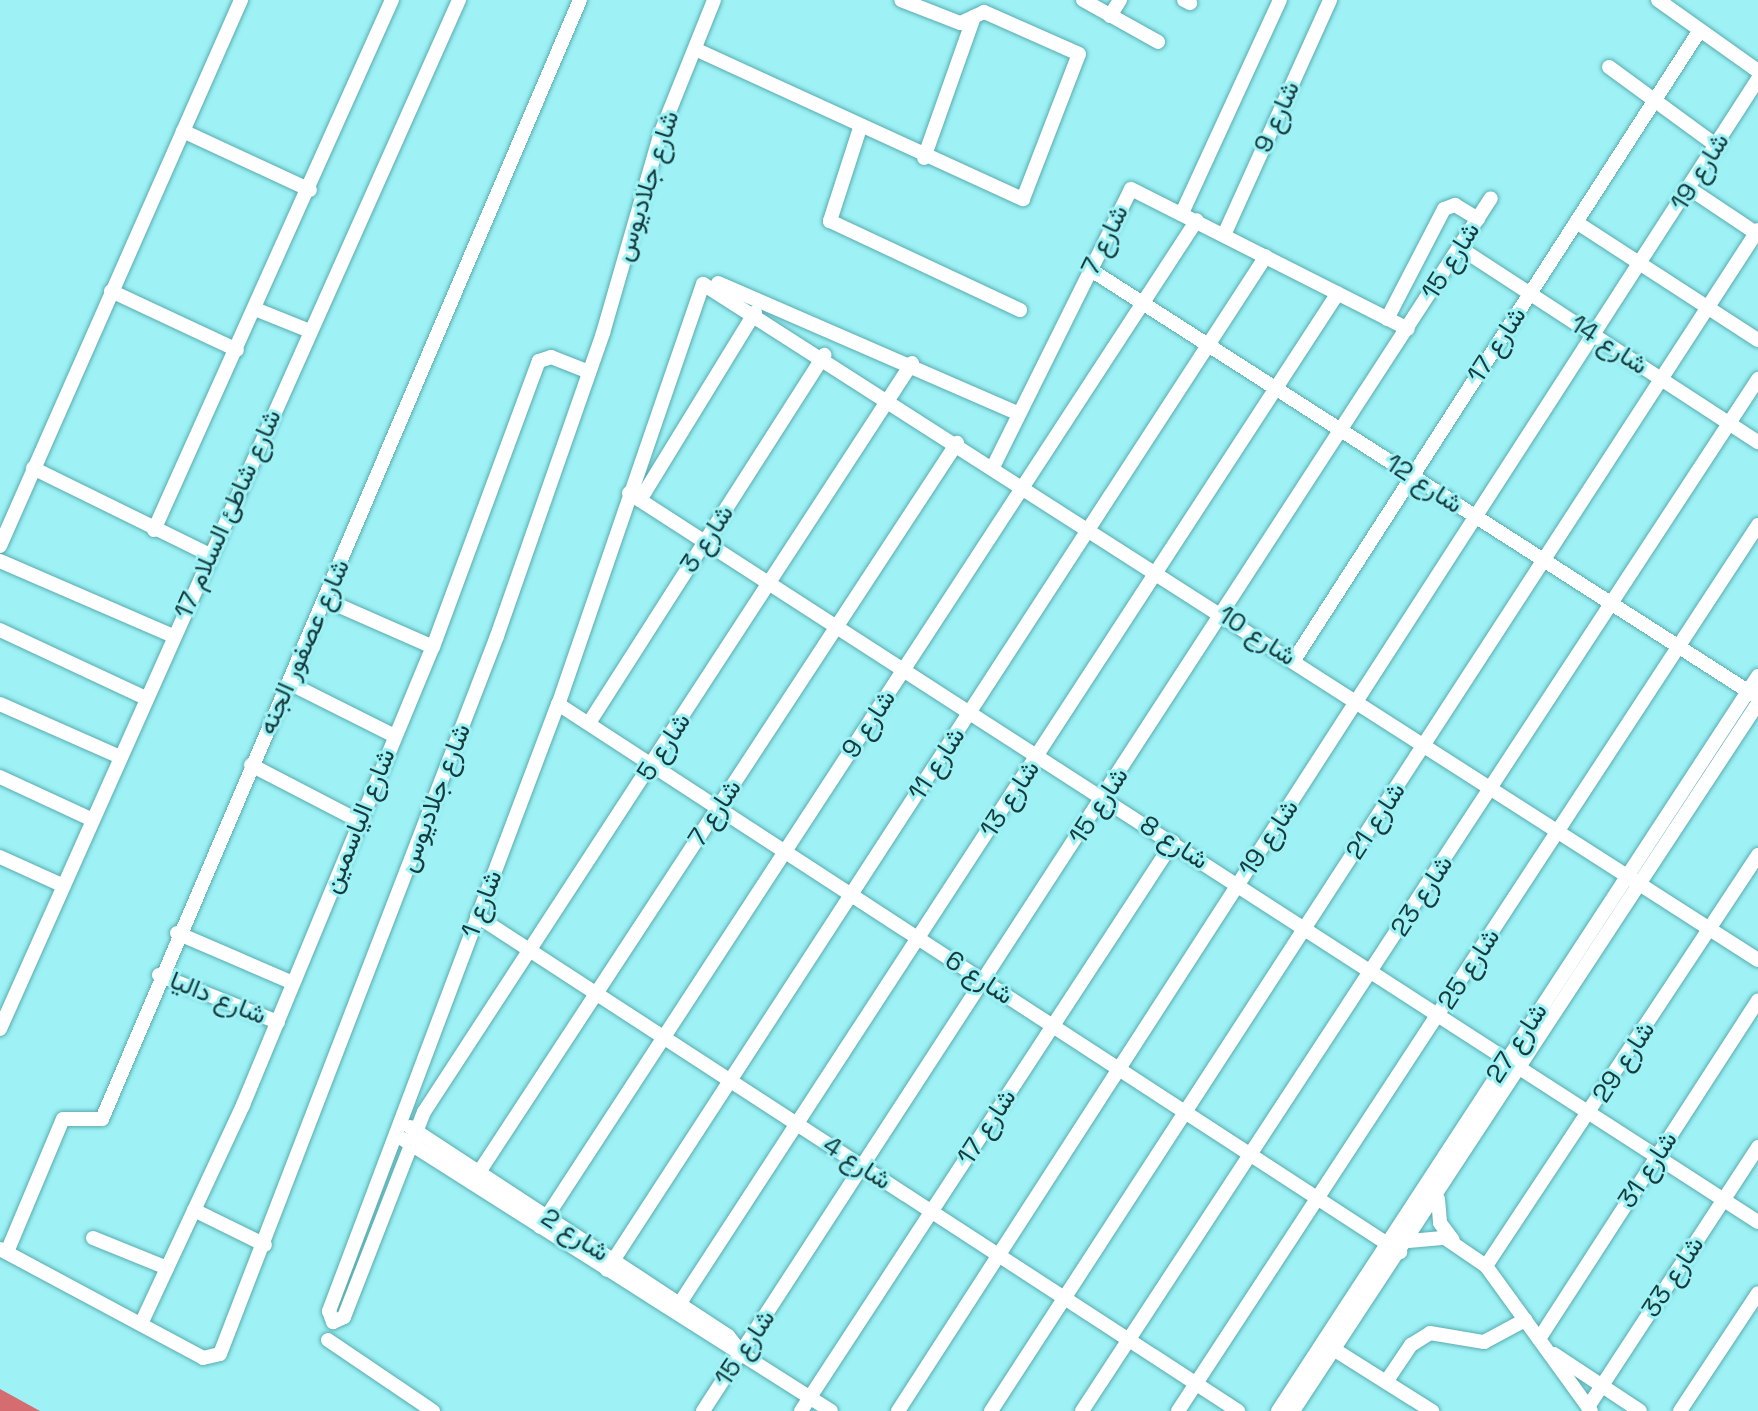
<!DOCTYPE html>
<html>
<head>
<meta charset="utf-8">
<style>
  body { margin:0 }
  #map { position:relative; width:1758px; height:1411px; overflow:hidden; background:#9ef2f6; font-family:"Space Grotesk",Vazirmatn,sans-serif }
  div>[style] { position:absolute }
  .water>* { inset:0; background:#d56c70 }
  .roads { filter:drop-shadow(0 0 2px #58acb0) drop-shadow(0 0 2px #58acb0) }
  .street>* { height:14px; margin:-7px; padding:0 7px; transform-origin:7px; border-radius:7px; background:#fff }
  span { translate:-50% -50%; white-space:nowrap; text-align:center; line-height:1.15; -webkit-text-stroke:6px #9ef2f6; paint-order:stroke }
  .street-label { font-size:26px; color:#173b3c }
</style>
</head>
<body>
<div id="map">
  <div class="water">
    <div style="clip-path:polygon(0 1389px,40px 1411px,0 1411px)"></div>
  </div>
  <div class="roads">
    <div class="street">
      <div style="left:1083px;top:0;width:86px;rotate:29.2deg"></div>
      <div style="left:1184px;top:0;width:7px;rotate:27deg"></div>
      <div style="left:1658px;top:0;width:123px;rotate:35.4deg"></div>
      <div style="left:1110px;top:16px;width:19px;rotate:-58deg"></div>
      <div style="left:695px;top:49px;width:361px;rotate:24.6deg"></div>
      <div style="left:1023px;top:199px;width:155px;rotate:-68.9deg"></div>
      <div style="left:1079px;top:54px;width:104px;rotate:-156.1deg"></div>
      <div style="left:984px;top:12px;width:26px;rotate:155deg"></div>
      <div style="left:960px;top:23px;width:63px;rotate:-158.7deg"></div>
      <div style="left:1609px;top:67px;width:134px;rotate:36.2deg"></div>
      <div style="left:860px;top:128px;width:98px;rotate:107.9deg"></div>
      <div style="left:830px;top:221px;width:210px;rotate:25.1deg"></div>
      <div style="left:183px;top:131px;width:140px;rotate:24.9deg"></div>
      <div style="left:924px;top:158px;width:150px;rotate:-70.5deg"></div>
      <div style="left:1690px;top:189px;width:79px;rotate:33.7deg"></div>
      <div style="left:1182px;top:213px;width:234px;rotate:-65.3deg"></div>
      <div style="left:1576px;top:222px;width:217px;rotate:33deg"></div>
      <div style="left:1224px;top:235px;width:258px;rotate:-65.7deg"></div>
      <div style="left:1460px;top:248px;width:356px;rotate:33.1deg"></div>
      <div style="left:1091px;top:270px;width:788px;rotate:32.66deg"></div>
      <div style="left:718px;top:283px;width:328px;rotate:23.5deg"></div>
      <div style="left:703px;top:284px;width:444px;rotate:109deg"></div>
      <div style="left:558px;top:704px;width:649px;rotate:110.67deg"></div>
      <div style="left:329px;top:1311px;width:12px;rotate:70deg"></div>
      <div style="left:333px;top:1322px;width:12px;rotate:-24deg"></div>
      <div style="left:344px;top:1317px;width:220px;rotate:-68.7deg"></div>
      <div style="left:424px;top:1112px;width:894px;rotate:-56.91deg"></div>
      <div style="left:703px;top:284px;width:1253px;rotate:32.65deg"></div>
      <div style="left:111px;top:291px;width:139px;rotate:25.1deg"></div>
      <div style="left:255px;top:309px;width:59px;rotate:21.8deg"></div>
      <div style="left:1387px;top:319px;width:124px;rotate:-62.6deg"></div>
      <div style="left:1444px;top:209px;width:12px;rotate:-20deg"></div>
      <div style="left:1455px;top:205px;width:27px;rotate:31deg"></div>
      <div style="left:993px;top:467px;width:310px;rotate:-63.6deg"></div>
      <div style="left:1131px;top:189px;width:310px;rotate:26.8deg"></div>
      <div style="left:33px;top:468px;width:197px;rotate:26.2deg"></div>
      <div style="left:629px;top:493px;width:1344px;rotate:32.85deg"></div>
      <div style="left:640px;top:500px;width:220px;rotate:-58.5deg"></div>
      <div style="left:154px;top:530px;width:581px;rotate:-65.82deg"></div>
      <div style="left:0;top:546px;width:597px;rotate:-66.18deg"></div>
      <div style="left:0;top:561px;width:189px;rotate:23.4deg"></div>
      <div style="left:326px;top:600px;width:117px;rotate:23.7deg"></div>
      <div style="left:0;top:630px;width:161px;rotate:25deg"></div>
      <div style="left:1294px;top:660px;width:749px;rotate:-57.2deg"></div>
      <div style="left:289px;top:683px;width:116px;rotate:26.6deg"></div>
      <div style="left:0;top:704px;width:131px;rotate:23.8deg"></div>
      <div style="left:558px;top:704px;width:1005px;rotate:33.06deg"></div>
      <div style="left:589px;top:723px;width:437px;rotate:-57.4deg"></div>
      <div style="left:251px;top:765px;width:122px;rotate:27.4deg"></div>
      <div style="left:0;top:777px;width:102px;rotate:24.8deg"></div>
      <div style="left:0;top:857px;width:70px;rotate:24.4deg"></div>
      <div style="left:477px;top:916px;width:908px;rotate:33.04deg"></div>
      <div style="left:177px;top:933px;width:126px;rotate:23.3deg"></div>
      <div style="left:159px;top:975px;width:128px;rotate:21.6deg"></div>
      <div style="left:0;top:1029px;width:1127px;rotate:-65.96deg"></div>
      <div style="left:410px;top:1127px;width:381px;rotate:33.3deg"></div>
      <div style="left:728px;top:1336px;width:22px;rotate:51deg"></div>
      <div style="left:403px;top:1139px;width:507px;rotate:32.44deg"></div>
      <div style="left:472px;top:1183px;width:885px;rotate:-56.76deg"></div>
      <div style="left:1438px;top:1199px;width:24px;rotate:85deg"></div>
      <div style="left:1440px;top:1223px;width:21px;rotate:53deg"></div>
      <div style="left:194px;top:1210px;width:79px;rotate:26.2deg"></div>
      <div style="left:540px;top:1227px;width:1202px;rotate:-56.88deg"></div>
      <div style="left:93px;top:1238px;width:80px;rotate:22.1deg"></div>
      <div style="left:1408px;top:1241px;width:37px;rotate:-5deg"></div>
      <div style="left:1445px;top:1238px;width:50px;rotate:34.3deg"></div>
      <div style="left:1486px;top:1266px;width:179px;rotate:54.1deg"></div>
      <div style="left:0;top:1249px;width:230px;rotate:28.2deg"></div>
      <div style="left:203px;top:1358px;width:17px;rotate:-13deg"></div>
      <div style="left:220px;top:1354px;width:770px;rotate:-68.9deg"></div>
      <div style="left:497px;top:636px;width:321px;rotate:-70.7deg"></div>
      <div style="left:603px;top:333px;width:209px;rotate:-73.9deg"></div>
      <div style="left:661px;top:132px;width:142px;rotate:-68.1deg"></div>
      <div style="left:7px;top:1252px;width:144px;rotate:-67.2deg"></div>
      <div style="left:63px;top:1119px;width:39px"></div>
      <div style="left:102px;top:1119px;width:1217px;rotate:-66.87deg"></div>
      <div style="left:1486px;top:1266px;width:493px;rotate:-56.5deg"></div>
      <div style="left:607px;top:1270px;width:1209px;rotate:-56.98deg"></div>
      <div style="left:680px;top:1303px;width:1205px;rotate:-56.92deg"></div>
      <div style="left:141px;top:1324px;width:242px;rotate:-65deg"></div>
      <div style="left:243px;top:1105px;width:496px;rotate:-67.5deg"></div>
      <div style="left:433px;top:647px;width:305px;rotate:-69.7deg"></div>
      <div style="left:539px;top:361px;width:13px;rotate:-18deg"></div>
      <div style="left:551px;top:357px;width:41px;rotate:21.5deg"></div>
      <div style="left:1539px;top:1339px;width:403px;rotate:-57.1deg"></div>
      <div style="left:328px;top:1340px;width:127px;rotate:34.1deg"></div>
      <div style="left:1335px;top:1350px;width:115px;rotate:32.2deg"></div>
      <div style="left:1554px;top:1354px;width:103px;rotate:33.5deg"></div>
      <div style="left:1386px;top:1382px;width:45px;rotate:-56deg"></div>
      <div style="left:1411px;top:1345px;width:22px;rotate:-32deg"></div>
      <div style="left:1430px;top:1333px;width:55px;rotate:9.5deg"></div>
      <div style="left:1484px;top:1342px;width:47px;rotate:-28.2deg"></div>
      <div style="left:1588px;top:1407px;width:311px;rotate:-56.8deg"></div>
      <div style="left:703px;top:1411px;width:1446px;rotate:-56.99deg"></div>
      <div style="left:801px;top:1411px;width:680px;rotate:-56.82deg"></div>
      <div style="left:898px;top:1411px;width:1586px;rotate:-57.15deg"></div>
      <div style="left:991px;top:1411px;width:1408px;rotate:-57deg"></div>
      <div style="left:1082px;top:1411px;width:1234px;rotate:-56.77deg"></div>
      <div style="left:1178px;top:1411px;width:1059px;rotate:-56.79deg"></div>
      <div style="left:1278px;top:1411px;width:878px;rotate:-56.85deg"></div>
      <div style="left:1293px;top:1411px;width:847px;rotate:-56.7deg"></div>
      <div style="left:1680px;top:1411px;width:141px;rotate:-56.5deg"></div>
    </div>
  </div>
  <div class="street-label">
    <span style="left:1277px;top:117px;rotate:-66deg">شارع 9</span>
    <span style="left:1700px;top:172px;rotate:-58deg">شارع 19</span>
    <span style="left:647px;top:186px;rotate:-72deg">شارع جلاديوس</span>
    <span style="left:1105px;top:240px;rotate:-64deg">شارع 7</span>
    <span style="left:1451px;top:261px;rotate:-58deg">شارع 15</span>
    <span style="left:1497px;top:345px;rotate:-57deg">شارع 17</span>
    <span style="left:1609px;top:345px;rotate:33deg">شارع 14</span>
    <span style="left:1424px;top:484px;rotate:33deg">شارع 12</span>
    <span style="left:228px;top:514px;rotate:-66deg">شارع شاطئ السلام 17</span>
    <span style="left:707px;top:539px;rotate:-57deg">شارع 3</span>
    <span style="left:1257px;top:636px;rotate:33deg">شارع 10</span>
    <span style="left:304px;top:647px;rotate:-66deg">شارع عصفور الجنه</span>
    <span style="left:869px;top:724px;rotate:-57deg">شارع 9</span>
    <span style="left:664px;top:747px;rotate:-57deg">شارع 5</span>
    <span style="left:937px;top:764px;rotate:-57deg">شارع 11</span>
    <span style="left:435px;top:798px;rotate:-69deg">شارع جلاديوس</span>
    <span style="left:1010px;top:799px;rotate:-57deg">شارع 13</span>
    <span style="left:1099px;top:806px;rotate:-57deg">شارع 15</span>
    <span style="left:715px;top:813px;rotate:-57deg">شارع 7</span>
    <span style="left:359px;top:821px;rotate:-68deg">شارع الياسمين</span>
    <span style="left:1376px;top:821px;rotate:-57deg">شارع 21</span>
    <span style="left:1269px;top:838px;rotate:-57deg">شارع 19</span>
    <span style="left:1174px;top:843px;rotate:33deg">شارع 8</span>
    <span style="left:1422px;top:896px;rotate:-57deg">شارع 23</span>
    <span style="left:482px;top:904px;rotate:-69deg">شارع 1</span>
    <span style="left:1469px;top:969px;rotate:-57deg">شارع 25</span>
    <span style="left:979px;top:978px;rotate:33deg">شارع 6</span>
    <span style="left:218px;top:998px;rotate:22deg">شارع داليا</span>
    <span style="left:1517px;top:1043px;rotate:-57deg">شارع 27</span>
    <span style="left:1624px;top:1062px;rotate:-57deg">شارع 29</span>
    <span style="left:987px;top:1127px;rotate:-57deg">شارع 17</span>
    <span style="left:857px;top:1163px;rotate:33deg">شارع 4</span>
    <span style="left:1648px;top:1170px;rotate:-57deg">شارع 31</span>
    <span style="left:575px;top:1235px;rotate:33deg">شارع 2</span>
    <span style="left:1673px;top:1277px;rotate:-57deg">شارع 33</span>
    <span style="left:745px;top:1348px;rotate:-56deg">شارع 15</span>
  </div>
</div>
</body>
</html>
